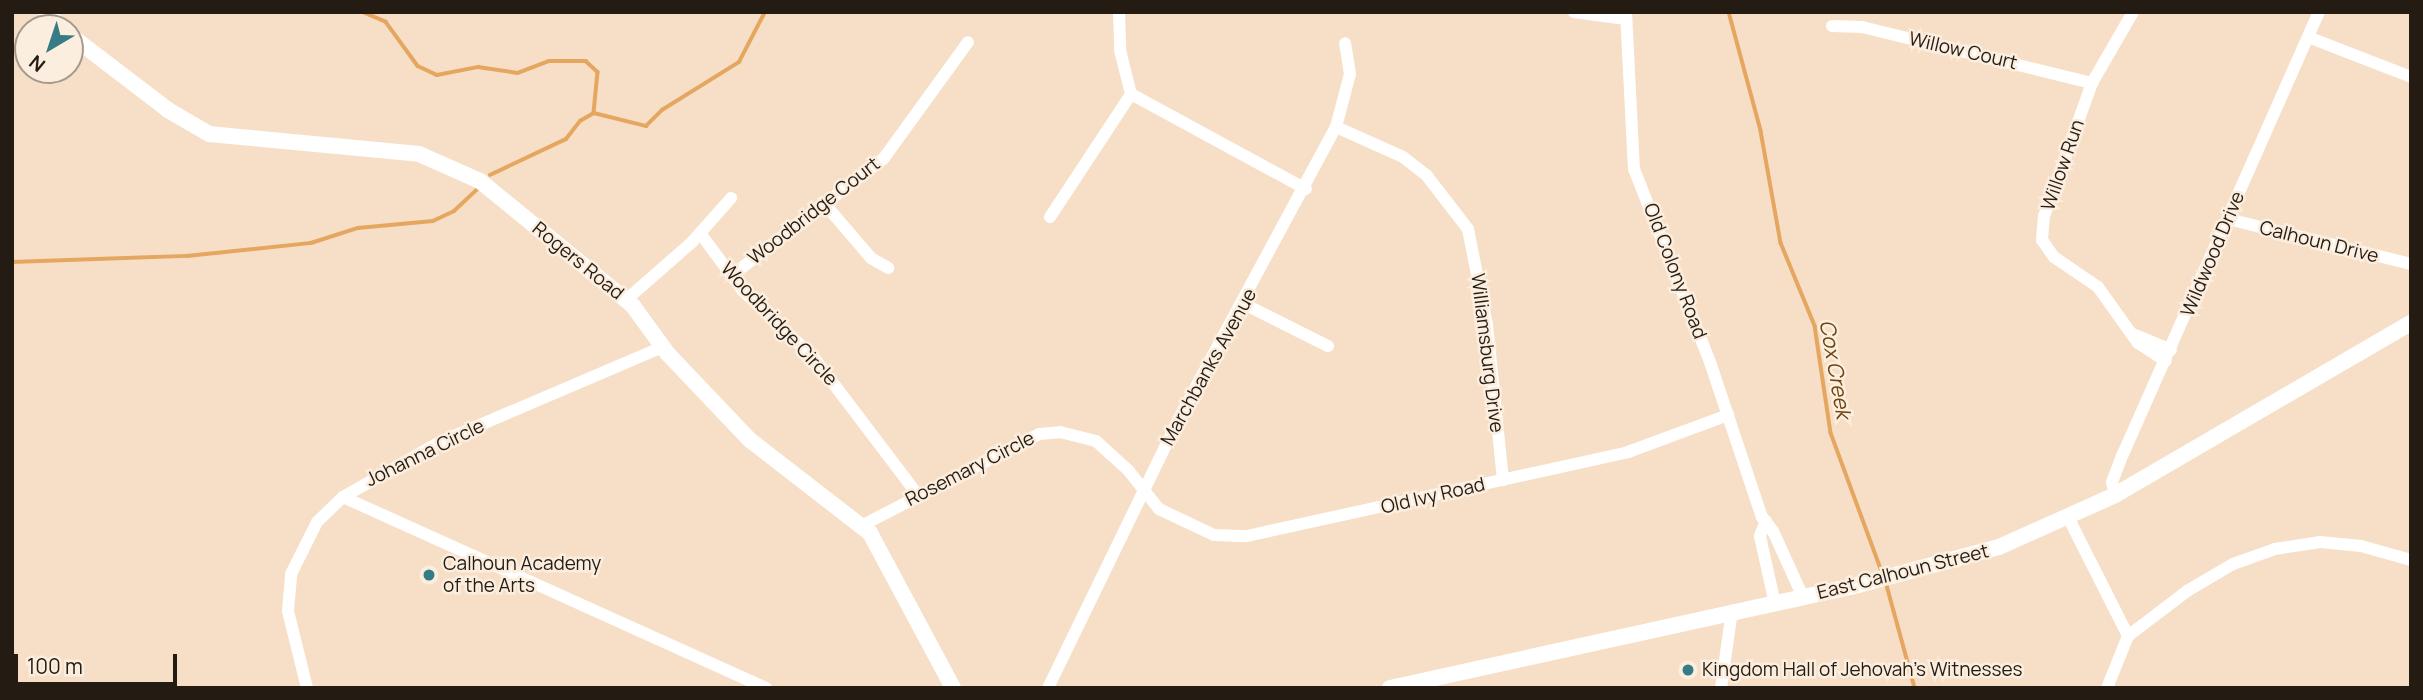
<!DOCTYPE html>
<html>
<head>
<meta charset="utf-8">
<style>
  body { margin:0 }
  #map { position:relative; width:2423px; height:700px; overflow:hidden; background:#f6dfc6; font-family:Manrope,sans-serif }
  div>[style] { position:absolute }
  .stream>* { height:3.5px; margin:-1.75px; padding:0 1.75px; transform-origin:1.75px; border-radius:1.75px; background:#e5a660 }
  .minor>* { height:12px; margin:-6px; padding:0 6px; transform-origin:6px; border-radius:6px; background:#fff }
  .tertiary>* { height:16px; margin:-8px; padding:0 8px; transform-origin:8px; border-radius:8px; background:#fff }
  .dots>* { width:19px; height:19px; translate:-50% -50%; box-sizing:border-box; border:4px solid #fceedf; border-radius:50% }
  span { translate:-50% -50%; white-space:nowrap; text-align:center; line-height:1.15; -webkit-text-stroke:5px #fceedf; paint-order:stroke }
  .street-label { font-size:19px; color:#241c13 }
  .poi-label { font-size:19px; color:#241c13 }
  .left { translate:0 -50%; text-align:left }
  .water-label { font-size:21px; color:#6e450e; font-style:italic }
  .frame { position:absolute; inset:0; border:14px solid #241c13; pointer-events:none }
  .north { position:absolute; left:14px; top:14px; width:70px; height:70px; box-sizing:border-box; background:#fceedf; border:2px solid #a69a8d; border-radius:50%; rotate:219deg; font-size:19px; font-weight:700; line-height:28px; text-align:center; color:#241c13 }
  .north::after { content:''; display:block; margin:auto; width:24px; height:32px; background:#357c86; clip-path:polygon(50% 0,100% 100%,50% 72%,0 100%) }
  .scale { position:absolute; left:14px; top:654px; width:163px; height:32px; box-sizing:border-box; border:4px solid #241c13; border-top:0; padding-left:9px; font-size:21px; line-height:24px; white-space:nowrap; color:#241c13; -webkit-text-stroke:5px #fceedf; paint-order:stroke }
</style>
</head>
<body>
<div id="map">
  <div class="stream">
    <div style="left:363px;top:12px;width:25px;rotate:23deg"></div>
    <div style="left:386px;top:22px;width:54px;rotate:54deg"></div>
    <div style="left:418px;top:66px;width:21px;rotate:25deg"></div>
    <div style="left:437px;top:75px;width:42px;rotate:-11deg"></div>
    <div style="left:478px;top:67px;width:40px;rotate:8.5deg"></div>
    <div style="left:518px;top:73px;width:33px;rotate:-21deg"></div>
    <div style="left:549px;top:61px;width:37px"></div>
    <div style="left:586px;top:61px;width:16px;rotate:43deg"></div>
    <div style="left:598px;top:72px;width:41px;rotate:95.6deg"></div>
    <div style="left:1729px;top:12px;width:123px;rotate:74.9deg"></div>
    <div style="left:1761px;top:131px;width:114px;rotate:79.9deg"></div>
    <div style="left:1781px;top:243px;width:90px;rotate:67.7deg"></div>
    <div style="left:1815px;top:326px;width:108px;rotate:81.5deg"></div>
    <div style="left:1831px;top:433px;width:150px;rotate:69.8deg"></div>
    <div style="left:490px;top:175px;width:84px;rotate:-25.3deg"></div>
    <div style="left:566px;top:139px;width:23px;rotate:-52deg"></div>
    <div style="left:580px;top:121px;width:16px;rotate:-30deg"></div>
    <div style="left:594px;top:113px;width:54px;rotate:14deg"></div>
    <div style="left:646px;top:126px;width:23px;rotate:-45deg"></div>
    <div style="left:662px;top:110px;width:91px;rotate:-31.9deg"></div>
    <div style="left:739px;top:62px;width:56px;rotate:-62.5deg"></div>
    <div style="left:12px;top:262px;width:175px;rotate:-2deg"></div>
    <div style="left:187px;top:256px;width:125px;rotate:-6deg"></div>
    <div style="left:311px;top:243px;width:49px;rotate:-17.7deg"></div>
    <div style="left:358px;top:228px;width:75px;rotate:-5.3deg"></div>
    <div style="left:433px;top:221px;width:23px;rotate:-25deg"></div>
    <div style="left:454px;top:211px;width:34px;rotate:-43deg"></div>
    <div style="left:1886px;top:582px;width:110px;rotate:74.7deg"></div>
  </div>
  <div class="minor">
    <div style="left:1119px;top:12px;width:38px;rotate:88deg"></div>
    <div style="left:1120px;top:50px;width:45px;rotate:76deg"></div>
    <div style="left:1131px;top:94px;width:199px;rotate:28.5deg"></div>
    <div style="left:1574px;top:12px;width:52px;rotate:7.7deg"></div>
    <div style="left:1626px;top:12px;width:157px;rotate:87.1deg"></div>
    <div style="left:1634px;top:169px;width:207px;rotate:68.5deg"></div>
    <div style="left:1710px;top:362px;width:163px;rotate:71.5deg"></div>
    <div style="left:1762px;top:517px;width:18px;rotate:52deg"></div>
    <div style="left:1773px;top:531px;width:72px;rotate:65.6deg"></div>
    <div style="left:2133px;top:12px;width:82px;rotate:120deg"></div>
    <div style="left:2092px;top:83px;width:141px;rotate:109.8deg"></div>
    <div style="left:2044px;top:216px;width:24px;rotate:95deg"></div>
    <div style="left:2042px;top:240px;width:21px;rotate:55deg"></div>
    <div style="left:2054px;top:257px;width:53px;rotate:34.3deg"></div>
    <div style="left:2098px;top:287px;width:69px;rotate:54.5deg"></div>
    <div style="left:2138px;top:343px;width:33px;rotate:33deg"></div>
    <div style="left:1832px;top:26px;width:30px;rotate:2deg"></div>
    <div style="left:1862px;top:27px;width:237px;rotate:13.7deg"></div>
    <div style="left:2308px;top:37px;width:110px;rotate:21.2deg"></div>
    <div style="left:1336px;top:127px;width:73px;rotate:24.1deg"></div>
    <div style="left:1403px;top:157px;width:31px;rotate:38deg"></div>
    <div style="left:1427px;top:176px;width:67px;rotate:52.3deg"></div>
    <div style="left:1468px;top:229px;width:98px;rotate:78.8deg"></div>
    <div style="left:1487px;top:325px;width:156px;rotate:84.1deg"></div>
    <div style="left:823px;top:202px;width:74px;rotate:49.4deg"></div>
    <div style="left:871px;top:258px;width:20px;rotate:30deg"></div>
    <div style="left:1050px;top:217px;width:147px;rotate:-56.6deg"></div>
    <div style="left:2228px;top:219px;width:188px;rotate:13.8deg"></div>
    <div style="left:700px;top:233px;width:72px;rotate:53.4deg"></div>
    <div style="left:743px;top:291px;width:98px;rotate:43.3deg"></div>
    <div style="left:814px;top:358px;width:172px;rotate:52.8deg"></div>
    <div style="left:731px;top:276px;width:193px;rotate:-37.6deg"></div>
    <div style="left:884px;top:158px;width:143px;rotate:-54.1deg"></div>
    <div style="left:626px;top:300px;width:88px;rotate:-41.3deg"></div>
    <div style="left:692px;top:242px;width:59px;rotate:-48.4deg"></div>
    <div style="left:1244px;top:304px;width:94px;rotate:26.6deg"></div>
    <div style="left:2133px;top:334px;width:41px;rotate:22.8deg"></div>
    <div style="left:2115px;top:495px;width:13px;rotate:-103deg"></div>
    <div style="left:2112px;top:482px;width:30px;rotate:-69deg"></div>
    <div style="left:2123px;top:454px;width:484px;rotate:-66.1deg"></div>
    <div style="left:343px;top:497px;width:464px;rotate:24.3deg"></div>
    <div style="left:2068px;top:517px;width:133px;rotate:63.2deg"></div>
    <div style="left:2128px;top:636px;width:56px;rotate:112deg"></div>
    <div style="left:1766px;top:521px;width:16px;rotate:112deg"></div>
    <div style="left:1760px;top:536px;width:70px;rotate:77.6deg"></div>
    <div style="left:861px;top:526px;width:200px;rotate:-27.3deg"></div>
    <div style="left:1039px;top:434px;width:21px;rotate:-5deg"></div>
    <div style="left:1060px;top:432px;width:37px;rotate:14deg"></div>
    <div style="left:1096px;top:441px;width:43px;rotate:42.2deg"></div>
    <div style="left:1128px;top:470px;width:50px;rotate:51.5deg"></div>
    <div style="left:1159px;top:509px;width:61px;rotate:25.3deg"></div>
    <div style="left:1214px;top:535px;width:33px;rotate:2deg"></div>
    <div style="left:1247px;top:536px;width:390px;rotate:-12.4deg"></div>
    <div style="left:1628px;top:452px;width:107px;rotate:-20.3deg"></div>
    <div style="left:2128px;top:636px;width:74px;rotate:-37.3deg"></div>
    <div style="left:2187px;top:591px;width:53px;rotate:-30.4deg"></div>
    <div style="left:2233px;top:564px;width:45px;rotate:-19.7deg"></div>
    <div style="left:2275px;top:549px;width:46px;rotate:-8.8deg"></div>
    <div style="left:2320px;top:542px;width:41px;rotate:5.6deg"></div>
    <div style="left:2361px;top:546px;width:52px;rotate:15.6deg"></div>
    <div style="left:307px;top:688px;width:79px;rotate:-103.9deg"></div>
    <div style="left:288px;top:611px;width:37px;rotate:-85deg"></div>
    <div style="left:291px;top:574px;width:58px;rotate:-63.4deg"></div>
    <div style="left:317px;top:522px;width:36px;rotate:-44deg"></div>
    <div style="left:343px;top:497px;width:112px;rotate:-29.6deg"></div>
    <div style="left:440px;top:442px;width:242px;rotate:-23.1deg"></div>
    <div style="left:1048px;top:688px;width:298px;rotate:-64.1deg"></div>
    <div style="left:1178px;top:420px;width:333px;rotate:-61.7deg"></div>
    <div style="left:1336px;top:127px;width:55px;rotate:-75.2deg"></div>
    <div style="left:1350px;top:74px;width:31px;rotate:-99deg"></div>
    <div style="left:1721px;top:688px;width:78px;rotate:-81.9deg"></div>
  </div>
  <div class="tertiary">
    <div style="left:46px;top:12px;width:23px;rotate:45deg"></div>
    <div style="left:70px;top:35px;width:123px;rotate:37.4deg"></div>
    <div style="left:168px;top:110px;width:48px;rotate:30.3deg"></div>
    <div style="left:209px;top:134px;width:211px;rotate:5.4deg"></div>
    <div style="left:419px;top:154px;width:67px;rotate:23.9deg"></div>
    <div style="left:480px;top:181px;width:198px;rotate:39.2deg"></div>
    <div style="left:633px;top:306px;width:59px;rotate:53.9deg"></div>
    <div style="left:668px;top:354px;width:119px;rotate:46.4deg"></div>
    <div style="left:750px;top:440px;width:152px;rotate:37.8deg"></div>
    <div style="left:870px;top:533px;width:176px;rotate:61.8deg"></div>
    <div style="left:1390px;top:688px;width:479px;rotate:-12.4deg"></div>
    <div style="left:1858px;top:585px;width:146px;rotate:-15.1deg"></div>
    <div style="left:1999px;top:547px;width:127px;rotate:-24.1deg"></div>
    <div style="left:2115px;top:495px;width:342px;rotate:-30.2deg"></div>
  </div>
  <div class="dots">
    <div style="left:429px;top:575px;background:#357c86"></div>
    <div style="left:1688px;top:670px;background:#357c86"></div>
  </div>
  <div class="street-label">
    <span style="left:1963px;top:51px;rotate:13deg">Willow Court</span>
    <span style="left:2063px;top:165px;rotate:-71deg">Willow Run</span>
    <span style="left:814px;top:211px;rotate:-38deg">Woodbridge Court</span>
    <span style="left:2319px;top:242px;rotate:14deg">Calhoun Drive</span>
    <span style="left:2213px;top:254px;rotate:-67deg">Wildwood Drive</span>
    <span style="left:578px;top:261px;rotate:39deg">Rogers Road</span>
    <span style="left:1675px;top:271px;rotate:69deg">Old Colony Road</span>
    <span style="left:779px;top:324px;rotate:47deg">Woodbridge Circle</span>
    <span style="left:1487px;top:353px;rotate:83deg">Williamsburg Drive</span>
    <span style="left:1209px;top:367px;rotate:-61deg">Marchbanks Avenue</span>
    <span style="left:425px;top:453px;rotate:-26deg">Johanna Circle</span>
    <span style="left:970px;top:469px;rotate:-27deg">Rosemary Circle</span>
    <span style="left:1433px;top:496px;rotate:-13deg">Old Ivy Road</span>
    <span style="left:1903px;top:572px;rotate:-14deg">East Calhoun Street</span>
  </div>
  <div class="poi-label">
    <span class="left" style="left:443px;top:575px">Calhoun Academy<br>of the Arts</span>
    <span class="left" style="left:1702px;top:670px">Kingdom Hall of Jehovah’s Witnesses</span>
  </div>
  <div class="water-label">
    <span style="left:1836px;top:369px;rotate:80deg">Cox Creek</span>
  </div>
  <div class="frame"></div>
  <div class="north">N</div>
  <div class="scale">100 m</div>
</div>
</body>
</html>
